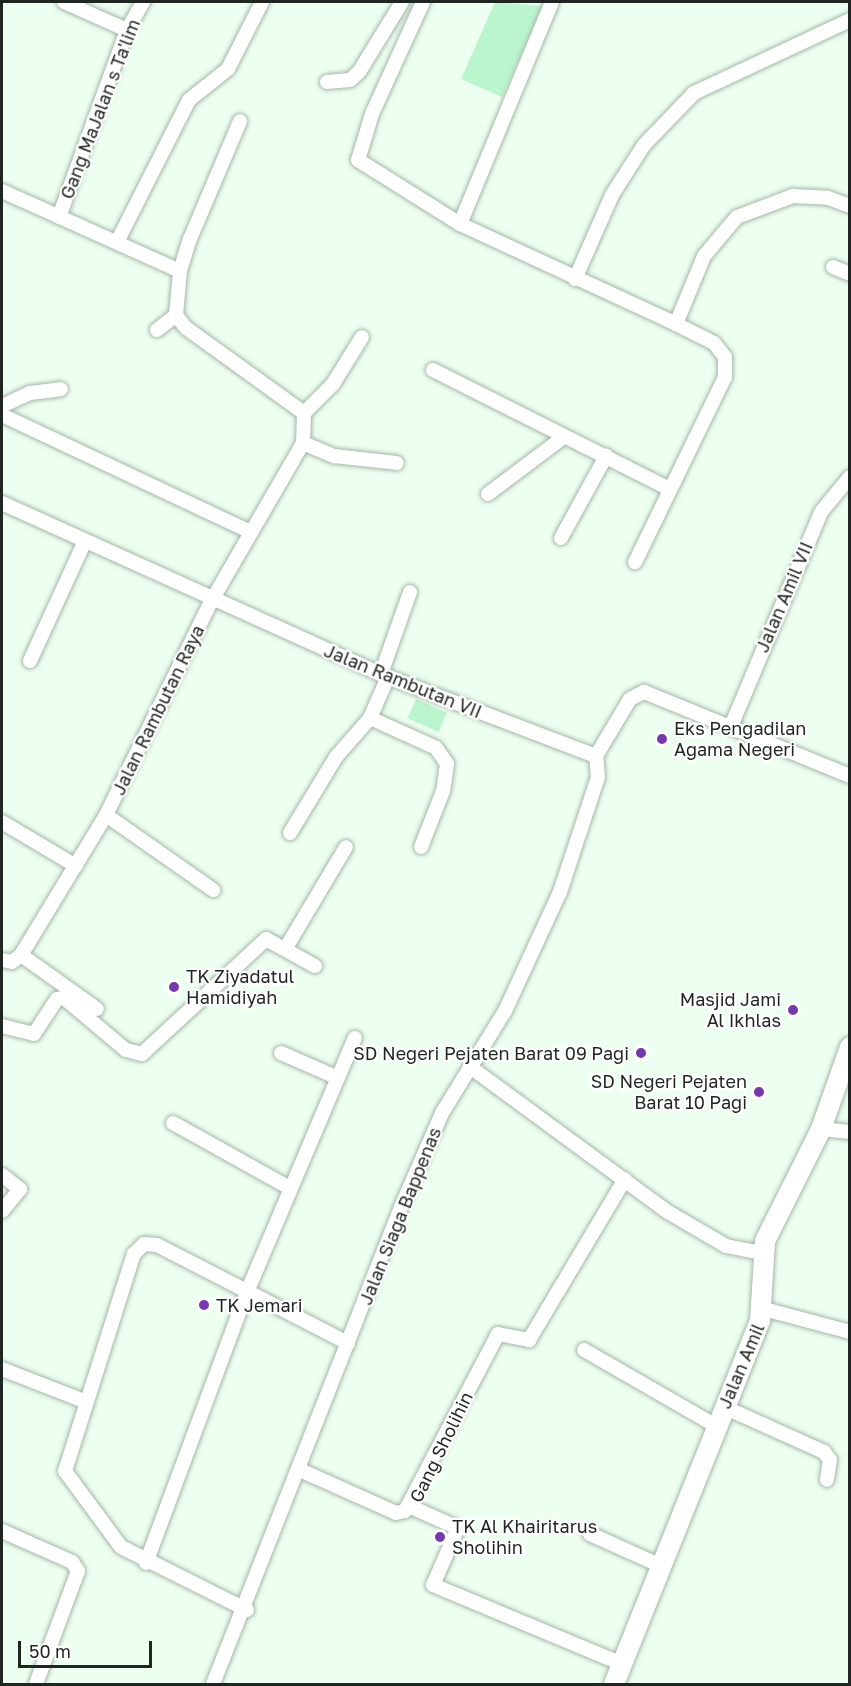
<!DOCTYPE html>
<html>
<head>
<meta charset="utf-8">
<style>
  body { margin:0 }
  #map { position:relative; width:851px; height:1686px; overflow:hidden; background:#ecfff1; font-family:"Golos Text",sans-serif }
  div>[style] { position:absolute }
  .green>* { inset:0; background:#bbf5cd; transform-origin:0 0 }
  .roads { filter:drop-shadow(0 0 2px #a4b7a9) drop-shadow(0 0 2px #a4b7a9) }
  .street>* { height:14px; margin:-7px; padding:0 7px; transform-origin:7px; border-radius:7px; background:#fff }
  .secondary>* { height:20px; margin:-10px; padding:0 10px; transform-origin:10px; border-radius:10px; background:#fff }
  .dots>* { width:16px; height:16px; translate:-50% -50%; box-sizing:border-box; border:3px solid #fff; border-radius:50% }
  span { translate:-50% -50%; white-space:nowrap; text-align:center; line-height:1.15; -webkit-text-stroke:4.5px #fff; paint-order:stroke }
  .street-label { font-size:18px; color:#1f2621 }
  .poi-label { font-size:18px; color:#1f2621 }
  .left { translate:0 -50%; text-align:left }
  .right { translate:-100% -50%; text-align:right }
  .frame { position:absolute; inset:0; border:3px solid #1f2621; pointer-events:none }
  .scale { position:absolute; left:18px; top:1641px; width:134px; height:27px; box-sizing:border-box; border:3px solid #1f2621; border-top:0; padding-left:8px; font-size:18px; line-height:21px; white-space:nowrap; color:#1f2621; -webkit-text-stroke:4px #fff; paint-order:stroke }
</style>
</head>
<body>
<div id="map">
  <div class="green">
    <div style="clip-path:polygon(495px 2px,543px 6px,502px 97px,461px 79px)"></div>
    <div style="left:416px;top:699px;width:34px;height:21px;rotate:24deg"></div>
  </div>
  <div class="roads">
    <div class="street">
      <div style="left:64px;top:2px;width:69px;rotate:24deg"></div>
      <div style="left:423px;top:2px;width:123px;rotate:114.5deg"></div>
      <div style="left:372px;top:114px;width:48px;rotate:106.9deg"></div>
      <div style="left:358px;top:160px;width:120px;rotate:32.1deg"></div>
      <div style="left:460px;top:224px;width:238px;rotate:24.8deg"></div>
      <div style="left:676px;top:324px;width:42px;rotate:26.6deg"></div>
      <div style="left:714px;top:343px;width:18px;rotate:52deg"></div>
      <div style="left:725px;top:357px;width:20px;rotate:90deg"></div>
      <div style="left:725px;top:377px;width:206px;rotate:115.9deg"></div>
      <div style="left:327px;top:82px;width:23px;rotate:-5deg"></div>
      <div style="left:350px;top:80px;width:12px;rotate:-42deg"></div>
      <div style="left:359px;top:72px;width:82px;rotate:-58.4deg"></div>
      <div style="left:2px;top:191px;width:195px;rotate:24.2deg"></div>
      <div style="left:59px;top:217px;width:199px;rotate:-70deg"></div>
      <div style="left:127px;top:30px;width:32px;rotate:-60deg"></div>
      <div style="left:460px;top:224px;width:240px;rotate:-67.5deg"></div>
      <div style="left:117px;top:242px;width:159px;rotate:-63.1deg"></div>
      <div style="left:189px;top:100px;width:50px;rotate:-38.5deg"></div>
      <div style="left:228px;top:69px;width:75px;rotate:-63.1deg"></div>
      <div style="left:833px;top:267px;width:18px;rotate:22deg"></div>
      <div style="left:575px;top:279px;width:92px;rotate:-66.2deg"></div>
      <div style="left:612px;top:195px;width:59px;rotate:-57.4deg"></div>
      <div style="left:644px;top:145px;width:72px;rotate:-46.1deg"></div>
      <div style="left:694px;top:93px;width:172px;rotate:-25.1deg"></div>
      <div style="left:676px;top:324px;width:74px;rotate:-67.6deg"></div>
      <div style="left:704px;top:256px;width:51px;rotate:-49.8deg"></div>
      <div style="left:737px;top:217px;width:60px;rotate:-20.6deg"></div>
      <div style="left:793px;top:196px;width:35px;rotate:3deg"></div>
      <div style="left:828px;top:198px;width:23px;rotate:20deg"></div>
      <div style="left:157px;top:330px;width:24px;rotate:-38deg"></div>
      <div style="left:433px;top:370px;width:261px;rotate:26.7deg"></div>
      <div style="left:2px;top:406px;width:31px;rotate:-25deg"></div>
      <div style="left:30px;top:393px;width:31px;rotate:-7deg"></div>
      <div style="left:304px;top:413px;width:41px;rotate:-45deg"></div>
      <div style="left:333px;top:384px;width:55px;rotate:-58.3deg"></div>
      <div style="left:2px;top:415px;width:273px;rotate:25.2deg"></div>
      <div style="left:303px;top:443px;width:34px;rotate:23deg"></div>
      <div style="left:334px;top:456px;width:63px;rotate:6.3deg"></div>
      <div style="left:488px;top:494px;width:96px;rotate:-37deg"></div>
      <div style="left:2px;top:503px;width:423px;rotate:24.3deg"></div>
      <div style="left:388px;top:677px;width:222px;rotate:20.8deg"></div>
      <div style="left:561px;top:538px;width:94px;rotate:-61.2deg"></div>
      <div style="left:30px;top:661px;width:132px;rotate:-65.4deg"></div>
      <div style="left:381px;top:674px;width:87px;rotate:-70.5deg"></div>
      <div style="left:370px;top:718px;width:72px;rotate:24.4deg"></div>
      <div style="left:436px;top:748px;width:19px;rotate:55deg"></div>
      <div style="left:447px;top:764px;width:27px;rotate:98deg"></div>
      <div style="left:443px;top:791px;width:60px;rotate:111.4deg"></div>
      <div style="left:732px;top:724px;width:230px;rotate:-67.2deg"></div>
      <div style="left:821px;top:512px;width:45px;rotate:-50.4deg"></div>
      <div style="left:596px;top:756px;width:66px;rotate:-59.2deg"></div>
      <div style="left:630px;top:699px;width:16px;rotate:-27deg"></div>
      <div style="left:644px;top:692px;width:222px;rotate:22.2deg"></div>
      <div style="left:106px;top:815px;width:131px;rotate:35deg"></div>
      <div style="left:2px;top:822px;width:86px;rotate:30.7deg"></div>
      <div style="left:290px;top:833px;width:89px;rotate:-58.8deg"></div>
      <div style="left:336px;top:757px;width:52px;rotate:-48.9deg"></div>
      <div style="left:370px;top:718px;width:45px;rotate:-66.3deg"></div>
      <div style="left:287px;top:946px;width:115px;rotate:-59.2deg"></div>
      <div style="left:21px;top:955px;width:93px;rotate:35.4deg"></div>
      <div style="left:2px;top:960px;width:10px;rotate:11deg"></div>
      <div style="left:12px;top:962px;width:11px;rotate:-38deg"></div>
      <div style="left:21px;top:955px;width:164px;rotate:-58.7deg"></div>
      <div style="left:106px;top:815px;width:240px;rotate:-63.8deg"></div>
      <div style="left:212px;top:600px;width:181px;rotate:-59.9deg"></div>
      <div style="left:303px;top:443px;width:30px;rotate:-88deg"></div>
      <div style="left:304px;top:413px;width:145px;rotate:-144.2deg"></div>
      <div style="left:186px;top:328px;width:16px;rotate:-128deg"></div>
      <div style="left:176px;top:315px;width:44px;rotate:-84.8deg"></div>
      <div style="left:180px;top:271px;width:34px;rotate:-73deg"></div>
      <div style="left:190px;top:239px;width:128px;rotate:-67deg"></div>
      <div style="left:2px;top:1026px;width:33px;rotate:14deg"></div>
      <div style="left:34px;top:1034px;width:42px;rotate:-56.7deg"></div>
      <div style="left:57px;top:999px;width:7px;rotate:-8deg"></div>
      <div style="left:64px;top:998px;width:81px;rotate:40deg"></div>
      <div style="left:126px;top:1050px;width:16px;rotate:14deg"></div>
      <div style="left:142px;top:1054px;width:169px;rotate:-42.8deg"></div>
      <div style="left:266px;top:939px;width:56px;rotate:28.9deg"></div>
      <div style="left:281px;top:1053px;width:62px;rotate:23.7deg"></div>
      <div style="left:473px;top:1069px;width:242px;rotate:36.3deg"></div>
      <div style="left:668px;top:1212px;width:67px;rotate:30.4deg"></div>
      <div style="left:726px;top:1246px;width:36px;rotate:11deg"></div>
      <div style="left:173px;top:1123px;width:134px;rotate:29.1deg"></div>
      <div style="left:821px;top:1129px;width:29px;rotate:6deg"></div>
      <div style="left:2px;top:1175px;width:23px;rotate:38deg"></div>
      <div style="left:20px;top:1189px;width:28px;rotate:129deg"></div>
      <div style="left:764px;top:1309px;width:89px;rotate:15deg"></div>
      <div style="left:584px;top:1350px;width:152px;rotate:29.9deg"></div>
      <div style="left:2px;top:1369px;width:88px;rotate:21.3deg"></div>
      <div style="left:724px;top:1407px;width:110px;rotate:24.2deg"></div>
      <div style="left:824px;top:1452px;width:10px;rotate:53deg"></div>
      <div style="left:830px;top:1460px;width:20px;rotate:99deg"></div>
      <div style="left:300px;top:1470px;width:105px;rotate:24.1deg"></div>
      <div style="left:396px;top:1513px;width:9px;rotate:-13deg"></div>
      <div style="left:405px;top:1511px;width:200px;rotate:-62.3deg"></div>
      <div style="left:498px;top:1334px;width:32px;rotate:11deg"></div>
      <div style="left:529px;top:1340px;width:187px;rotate:-59.2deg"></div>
      <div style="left:409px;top:1506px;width:54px;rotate:24.2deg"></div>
      <div style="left:458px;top:1528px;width:62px;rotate:113.7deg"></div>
      <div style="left:433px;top:1585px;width:205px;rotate:22.7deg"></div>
      <div style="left:2px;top:1531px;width:77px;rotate:23.9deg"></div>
      <div style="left:72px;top:1562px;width:11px;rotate:56deg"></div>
      <div style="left:78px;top:1571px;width:121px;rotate:110.4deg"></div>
      <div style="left:590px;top:1534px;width:76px;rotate:24.2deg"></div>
      <div style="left:146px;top:1563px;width:289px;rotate:-69.6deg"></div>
      <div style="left:247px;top:1292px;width:276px;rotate:-67deg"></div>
      <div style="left:247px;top:1610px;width:141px;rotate:-153.4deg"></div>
      <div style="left:121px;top:1547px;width:94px;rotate:-126.4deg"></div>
      <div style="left:65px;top:1471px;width:228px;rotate:-72.4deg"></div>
      <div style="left:134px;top:1254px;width:14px;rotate:-45deg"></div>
      <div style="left:144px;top:1244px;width:13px;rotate:4deg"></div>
      <div style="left:157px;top:1245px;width:215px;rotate:27.2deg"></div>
      <div style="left:213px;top:1684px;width:513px;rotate:-68.49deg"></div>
      <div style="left:401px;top:1207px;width:103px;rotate:-66.4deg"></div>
      <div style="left:442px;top:1113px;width:120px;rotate:-58.3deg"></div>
      <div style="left:505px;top:1011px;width:131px;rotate:-65.2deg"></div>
      <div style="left:560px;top:892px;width:121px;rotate:-71.7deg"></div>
      <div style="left:598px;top:777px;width:21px;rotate:-95deg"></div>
    </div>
    <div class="secondary">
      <div style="left:614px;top:1684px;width:391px;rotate:-68.1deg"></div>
      <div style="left:760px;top:1321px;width:80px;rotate:-86.4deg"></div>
      <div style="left:765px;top:1241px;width:125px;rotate:-63.4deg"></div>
      <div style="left:821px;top:1129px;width:87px;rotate:-70.5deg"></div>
    </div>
  </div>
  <div class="dots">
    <div style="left:662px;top:739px;background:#7538ad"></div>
    <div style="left:174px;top:987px;background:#7538ad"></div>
    <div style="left:793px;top:1010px;background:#7538ad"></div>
    <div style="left:641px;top:1053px;background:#7538ad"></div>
    <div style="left:759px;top:1092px;background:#7538ad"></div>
    <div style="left:204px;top:1305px;background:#7538ad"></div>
    <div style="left:440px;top:1537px;background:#7538ad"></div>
  </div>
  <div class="street-label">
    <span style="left:100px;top:109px;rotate:-69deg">Gang MaJalan s Ta'lim</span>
    <span style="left:784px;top:597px;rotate:-67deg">Jalan Amil VII</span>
    <span style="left:403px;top:681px;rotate:22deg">Jalan Rambutan VII</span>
    <span style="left:158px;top:710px;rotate:-64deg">Jalan Rambutan Raya</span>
    <span style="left:400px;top:1216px;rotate:-68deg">Jalan Siaga Bappenas</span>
    <span style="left:741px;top:1366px;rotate:-67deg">Jalan Amil</span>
    <span style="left:441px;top:1447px;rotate:-64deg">Gang Sholihin</span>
  </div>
  <div class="poi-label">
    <span class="left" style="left:674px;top:739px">Eks Pengadilan<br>Agama Negeri</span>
    <span class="left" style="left:186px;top:987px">TK Ziyadatul<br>Hamidiyah</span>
    <span class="right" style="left:781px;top:1010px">Masjid Jami<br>Al Ikhlas</span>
    <span class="right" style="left:629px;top:1053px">SD Negeri Pejaten Barat 09 Pagi</span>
    <span class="right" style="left:747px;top:1092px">SD Negeri Pejaten<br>Barat 10 Pagi</span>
    <span class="left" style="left:216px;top:1305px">TK Jemari</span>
    <span class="left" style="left:452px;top:1537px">TK Al Khairitarus<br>Sholihin</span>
  </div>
  <div class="frame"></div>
  <div class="scale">50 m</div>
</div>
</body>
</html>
